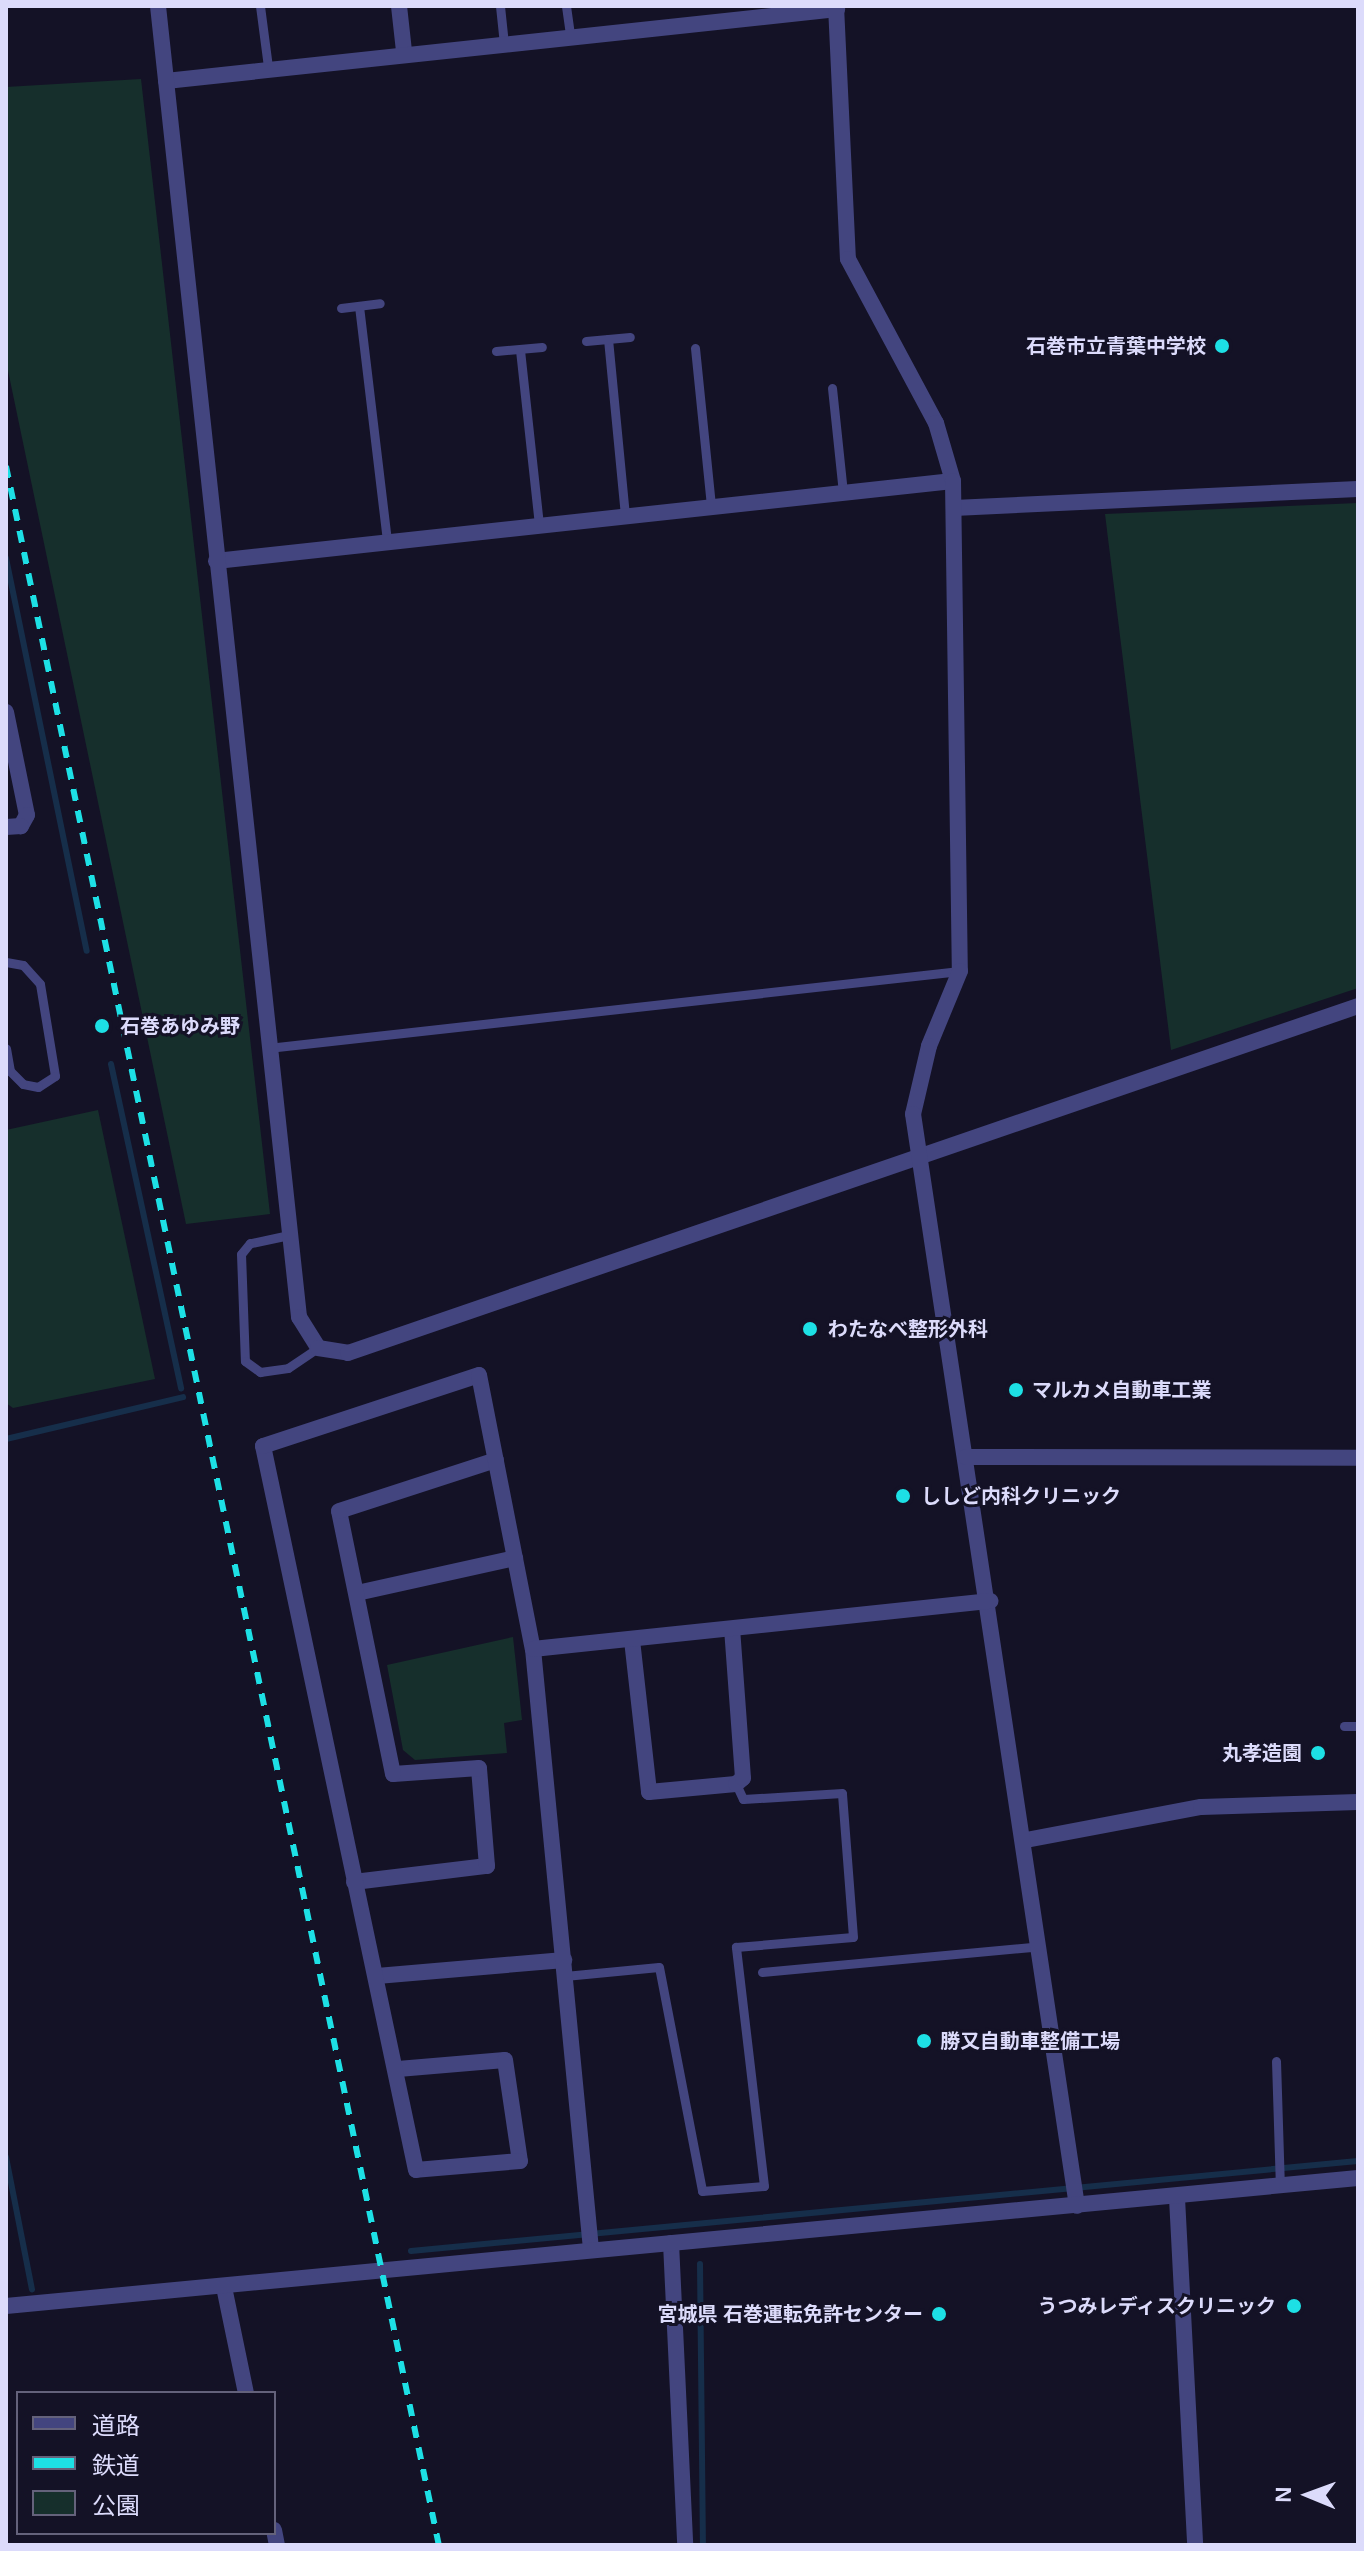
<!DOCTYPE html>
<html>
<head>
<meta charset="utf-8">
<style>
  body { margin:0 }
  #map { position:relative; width:1364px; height:2551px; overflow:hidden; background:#141226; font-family:Arial,"Noto Sans JP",sans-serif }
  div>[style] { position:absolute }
  .green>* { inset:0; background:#162f2c }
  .stream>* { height:6px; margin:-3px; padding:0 3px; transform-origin:3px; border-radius:3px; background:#162e4a }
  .service>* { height:9px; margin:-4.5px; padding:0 4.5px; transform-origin:4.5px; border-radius:4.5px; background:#43457f }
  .minor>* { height:16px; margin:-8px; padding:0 8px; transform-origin:8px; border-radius:8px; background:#43457f }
  .tertiary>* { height:16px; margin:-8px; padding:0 8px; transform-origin:8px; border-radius:8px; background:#43457f }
  .rail>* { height:6px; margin-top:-3px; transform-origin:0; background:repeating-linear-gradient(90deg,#1de0e5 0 12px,transparent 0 22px) }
  .dots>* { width:22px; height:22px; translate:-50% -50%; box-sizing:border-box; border:4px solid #141226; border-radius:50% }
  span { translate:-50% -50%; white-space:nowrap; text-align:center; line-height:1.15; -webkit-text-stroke:6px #141226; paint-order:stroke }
  .poi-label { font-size:20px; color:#dcdbfb; font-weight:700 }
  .right { translate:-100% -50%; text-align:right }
  .left { translate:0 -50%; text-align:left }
  .frame { position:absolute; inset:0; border:8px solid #dcdbfb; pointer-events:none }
  .legend { position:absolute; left:16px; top:2391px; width:260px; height:144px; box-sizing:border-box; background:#141226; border:2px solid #64627b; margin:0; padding:10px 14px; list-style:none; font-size:24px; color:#dcdbfb }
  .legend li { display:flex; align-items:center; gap:16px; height:40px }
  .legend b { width:40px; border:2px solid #64627b }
  .north { position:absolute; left:1268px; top:2455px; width:80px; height:80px; -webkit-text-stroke:6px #141226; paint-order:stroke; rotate:271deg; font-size:22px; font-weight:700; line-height:32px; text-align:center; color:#dcdbfb }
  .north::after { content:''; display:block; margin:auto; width:28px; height:36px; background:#dcdbfb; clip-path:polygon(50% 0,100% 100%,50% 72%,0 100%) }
</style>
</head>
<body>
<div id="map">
  <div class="green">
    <div style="clip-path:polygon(141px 79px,270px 1214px,186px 1224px,6px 361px,6px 87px)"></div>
    <div style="clip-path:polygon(1358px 503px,1358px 988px,1171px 1050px,1105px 514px)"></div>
    <div style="clip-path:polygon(98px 1110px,155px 1379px,13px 1408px,6px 1403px,6px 1130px)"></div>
    <div style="clip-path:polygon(513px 1637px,522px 1720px,504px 1723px,507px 1753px,415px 1760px,403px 1750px,387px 1665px)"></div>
  </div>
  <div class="stream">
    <div style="left:6px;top:558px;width:401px;rotate:78.4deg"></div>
    <div style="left:111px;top:1064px;width:332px;rotate:77.8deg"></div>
    <div style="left:6px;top:1439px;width:182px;rotate:-13.3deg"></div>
    <div style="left:6px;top:2157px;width:135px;rotate:78.9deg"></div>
    <div style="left:411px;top:2251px;width:951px;rotate:-5.43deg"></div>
    <div style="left:700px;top:2264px;width:281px;rotate:89.4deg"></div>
  </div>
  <div class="service">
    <div style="left:260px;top:6px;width:62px;rotate:82.5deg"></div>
    <div style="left:500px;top:6px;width:37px;rotate:84deg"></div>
    <div style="left:566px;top:6px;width:30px;rotate:82deg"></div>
    <div style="left:359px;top:306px;width:238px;rotate:83.2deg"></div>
    <div style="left:341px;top:308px;width:39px;rotate:-7deg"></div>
    <div style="left:608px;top:339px;width:177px;rotate:84.5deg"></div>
    <div style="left:586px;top:341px;width:44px;rotate:-5.2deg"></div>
    <div style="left:695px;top:348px;width:159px;rotate:84.2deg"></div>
    <div style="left:520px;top:350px;width:176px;rotate:83.8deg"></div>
    <div style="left:496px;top:351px;width:46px;rotate:-5deg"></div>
    <div style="left:832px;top:388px;width:106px;rotate:84deg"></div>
    <div style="left:6px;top:962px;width:17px;rotate:10deg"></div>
    <div style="left:23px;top:965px;width:25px;rotate:48deg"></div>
    <div style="left:40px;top:984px;width:93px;rotate:80.7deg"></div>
    <div style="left:55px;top:1076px;width:20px;rotate:147deg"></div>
    <div style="left:38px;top:1087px;width:15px;rotate:-169deg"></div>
    <div style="left:23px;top:1084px;width:18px;rotate:-135deg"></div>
    <div style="left:10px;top:1071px;width:23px;rotate:-100deg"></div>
    <div style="left:268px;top:1048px;width:696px;rotate:-6.35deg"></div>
    <div style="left:289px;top:1235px;width:40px;rotate:168deg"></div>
    <div style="left:250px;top:1243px;width:14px;rotate:129deg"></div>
    <div style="left:241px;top:1254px;width:107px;rotate:87.9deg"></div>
    <div style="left:245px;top:1361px;width:19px;rotate:36deg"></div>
    <div style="left:260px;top:1372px;width:28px;rotate:-8deg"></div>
    <div style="left:288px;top:1368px;width:36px;rotate:-34deg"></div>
    <div style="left:1344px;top:1726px;width:14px"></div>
    <div style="left:762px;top:1972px;width:279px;rotate:-5.3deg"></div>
    <div style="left:565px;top:1976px;width:94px;rotate:-5.5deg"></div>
    <div style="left:659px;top:1967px;width:228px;rotate:79.1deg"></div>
    <div style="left:702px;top:2191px;width:62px;rotate:-4.6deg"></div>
    <div style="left:764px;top:2186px;width:241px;rotate:-96.7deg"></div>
    <div style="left:736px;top:1947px;width:117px;rotate:-4.9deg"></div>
    <div style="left:853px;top:1937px;width:144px;rotate:-94.4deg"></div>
    <div style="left:842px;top:1793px;width:99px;rotate:176.5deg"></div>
    <div style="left:743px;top:1799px;width:17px;rotate:-115deg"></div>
    <div style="left:1276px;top:2061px;width:125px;rotate:88.2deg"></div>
  </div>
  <div class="minor">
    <div style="left:399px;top:6px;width:45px;rotate:83.7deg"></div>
    <div style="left:166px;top:81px;width:675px;rotate:-6.12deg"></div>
    <div style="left:954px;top:508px;width:404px;rotate:-2.7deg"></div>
    <div style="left:216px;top:561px;width:741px;rotate:-6.2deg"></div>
    <div style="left:6px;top:712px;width:105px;rotate:78.5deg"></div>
    <div style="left:27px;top:815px;width:13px;rotate:119deg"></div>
    <div style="left:21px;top:826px;width:15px;rotate:176deg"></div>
    <div style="left:357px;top:1593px;width:162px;rotate:-12.5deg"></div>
    <div style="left:632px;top:1640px;width:153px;rotate:83.6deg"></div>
    <div style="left:649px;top:1792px;width:87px;rotate:-5.3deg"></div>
    <div style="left:736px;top:1784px;width:9px;rotate:-41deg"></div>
    <div style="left:743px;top:1778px;width:149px;rotate:-94.2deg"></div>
    <div style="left:1026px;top:1840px;width:178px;rotate:-10.7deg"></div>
    <div style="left:1201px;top:1807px;width:157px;rotate:-1.8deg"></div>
    <div style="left:354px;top:1882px;width:134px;rotate:-6.9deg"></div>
    <div style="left:487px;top:1866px;width:98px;rotate:-94.7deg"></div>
    <div style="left:479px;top:1768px;width:86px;rotate:176deg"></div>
    <div style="left:393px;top:1774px;width:268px;rotate:-101.6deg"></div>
    <div style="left:339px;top:1511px;width:165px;rotate:-18deg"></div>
    <div style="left:377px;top:1976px;width:188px;rotate:-4.9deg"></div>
    <div style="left:398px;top:2069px;width:107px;rotate:-4.8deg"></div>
    <div style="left:505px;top:2060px;width:102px;rotate:81.6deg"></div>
    <div style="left:520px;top:2161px;width:104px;rotate:175.1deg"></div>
    <div style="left:416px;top:2170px;width:740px;rotate:-101.93deg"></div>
    <div style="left:263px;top:1446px;width:227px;rotate:-18.2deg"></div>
    <div style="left:479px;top:1375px;width:279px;rotate:78.9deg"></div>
    <div style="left:533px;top:1649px;width:603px;rotate:84.48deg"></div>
    <div style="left:671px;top:2243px;width:302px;rotate:87.3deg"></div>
  </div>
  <div class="tertiary">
    <div style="left:158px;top:6px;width:1319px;rotate:83.86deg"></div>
    <div style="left:299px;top:1317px;width:36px;rotate:58deg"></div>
    <div style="left:318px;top:1348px;width:30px;rotate:9deg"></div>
    <div style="left:348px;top:1353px;width:1068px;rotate:-18.96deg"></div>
    <div style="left:836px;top:6px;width:253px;rotate:87.3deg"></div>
    <div style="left:848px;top:259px;width:186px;rotate:61.8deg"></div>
    <div style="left:936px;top:423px;width:60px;rotate:73.7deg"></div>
    <div style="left:953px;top:481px;width:490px;rotate:89.2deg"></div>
    <div style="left:960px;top:971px;width:81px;rotate:112.5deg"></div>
    <div style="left:929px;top:1046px;width:70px;rotate:103.2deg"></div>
    <div style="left:913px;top:1114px;width:1104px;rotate:81.46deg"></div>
    <div style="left:966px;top:1457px;width:392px;rotate:0.1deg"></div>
    <div style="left:533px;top:1649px;width:460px;rotate:-6deg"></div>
    <div style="left:1177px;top:2198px;width:347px;rotate:87deg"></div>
    <div style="left:224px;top:2287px;width:108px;rotate:78.3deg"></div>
    <div style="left:6px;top:2306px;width:1358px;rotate:-5.41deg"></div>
    <div style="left:274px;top:2530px;width:15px;rotate:79deg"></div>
  </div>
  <div class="rail">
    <div style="left:6px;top:466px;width:2124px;rotate:78.24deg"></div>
  </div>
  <div class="dots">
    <div style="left:1222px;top:346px;background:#1de0e5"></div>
    <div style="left:102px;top:1026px;background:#1de0e5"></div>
    <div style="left:810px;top:1329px;background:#1de0e5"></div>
    <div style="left:1016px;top:1390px;background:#1de0e5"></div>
    <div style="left:903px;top:1496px;background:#1de0e5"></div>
    <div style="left:1318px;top:1753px;background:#1de0e5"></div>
    <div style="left:924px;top:2041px;background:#1de0e5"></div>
    <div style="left:1294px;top:2306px;background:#1de0e5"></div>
    <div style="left:939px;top:2314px;background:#1de0e5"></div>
  </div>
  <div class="poi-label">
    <span class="right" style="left:1206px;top:346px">石巻市立青葉中学校</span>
    <span class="left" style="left:120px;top:1026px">石巻あゆみ野</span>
    <span class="left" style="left:828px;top:1329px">わたなべ整形外科</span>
    <span class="left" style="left:1032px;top:1390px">マルカメ自動車工業</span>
    <span class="left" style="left:921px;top:1496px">ししど内科クリニック</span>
    <span class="right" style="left:1302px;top:1753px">丸孝造園</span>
    <span class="left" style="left:940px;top:2041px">勝又自動車整備工場</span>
    <span class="right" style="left:1276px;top:2306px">うつみレディスクリニック</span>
    <span class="right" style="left:923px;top:2314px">宮城県 石巻運転免許センター</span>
  </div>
  <div class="frame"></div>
  <ul class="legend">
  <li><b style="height:10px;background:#43457f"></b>道路</li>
  <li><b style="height:10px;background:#1de0e5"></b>鉄道</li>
  <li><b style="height:22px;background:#162f2c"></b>公園</li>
  </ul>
  <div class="north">N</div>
</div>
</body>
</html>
